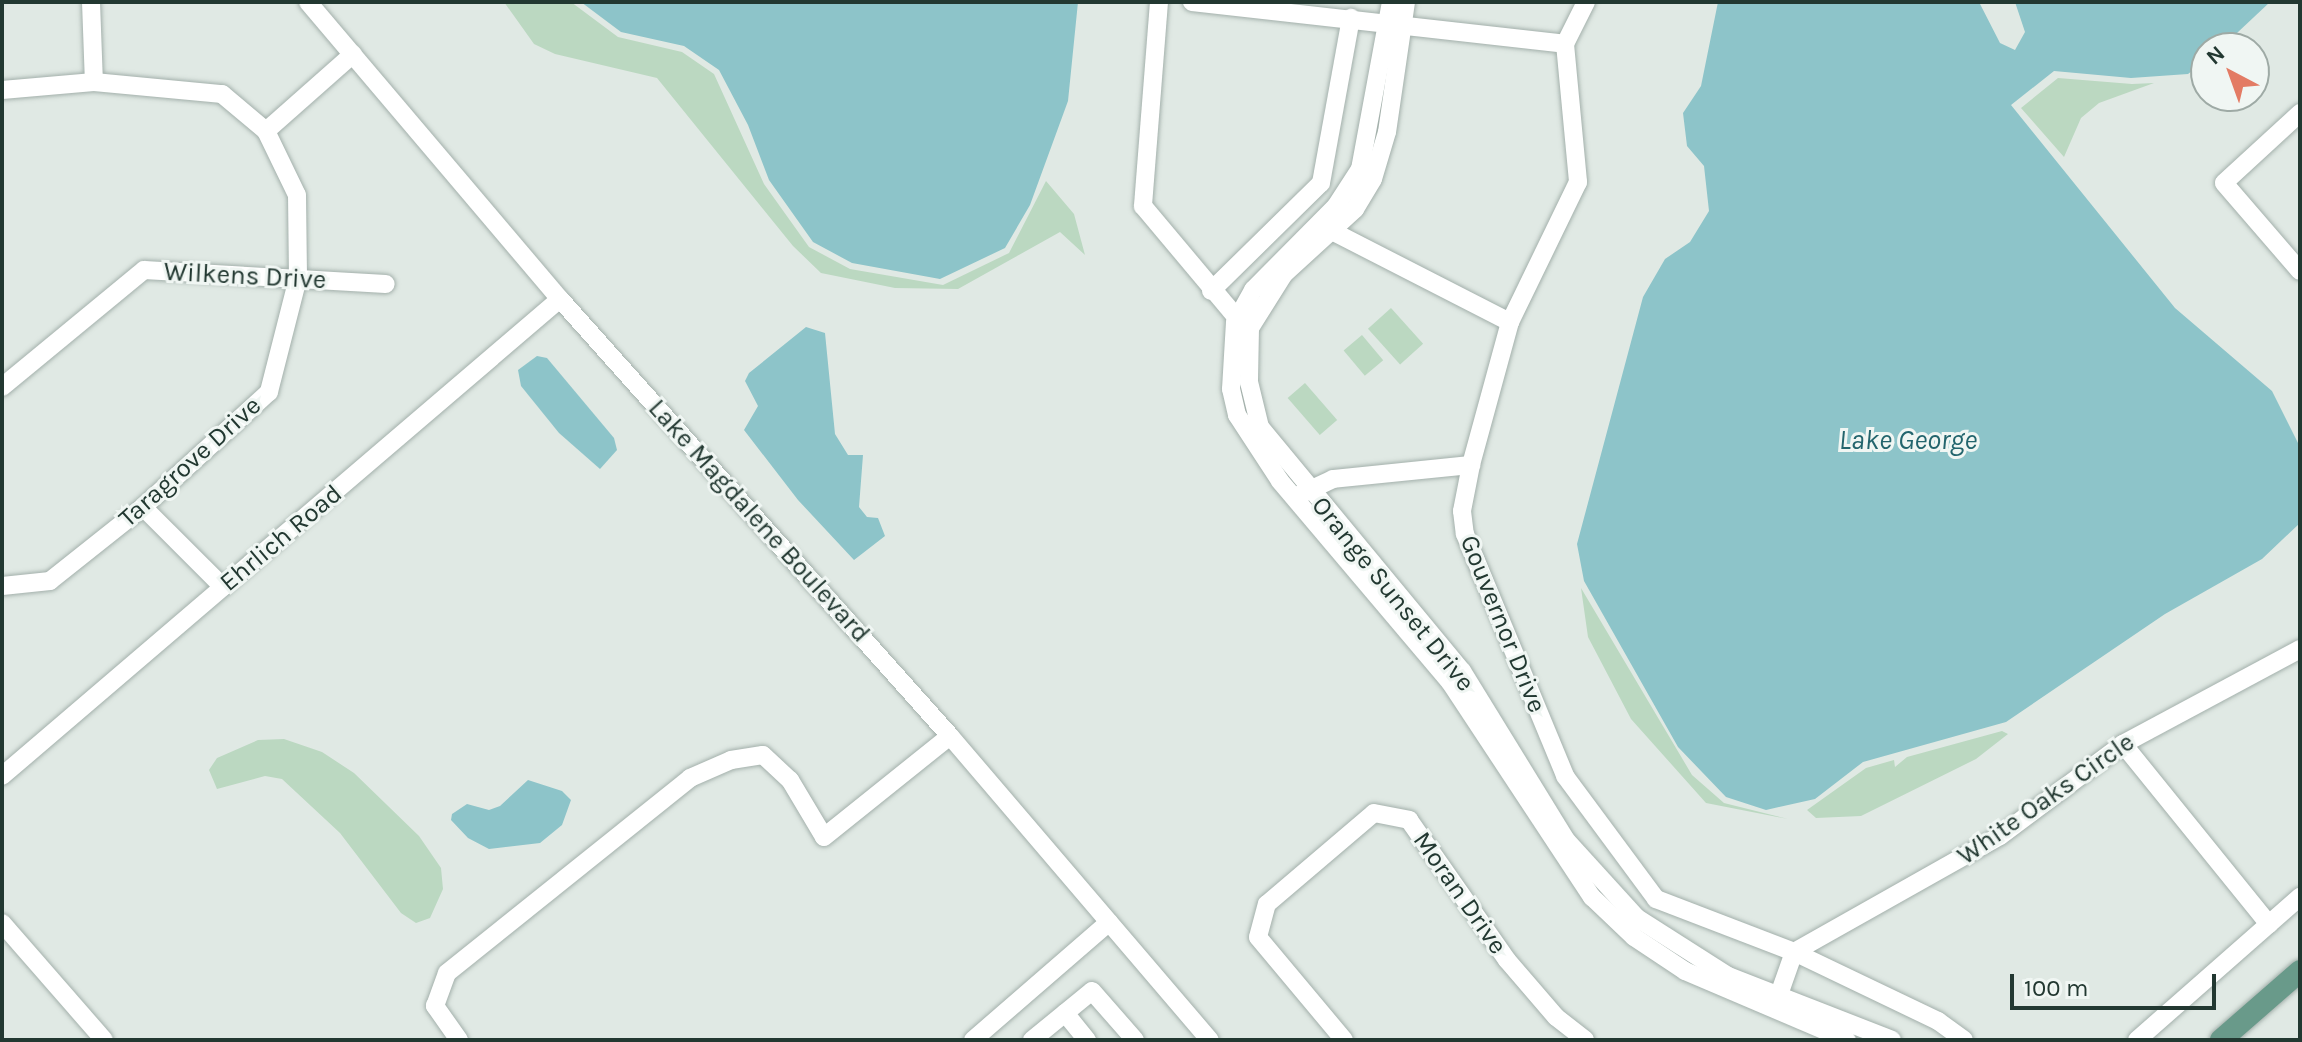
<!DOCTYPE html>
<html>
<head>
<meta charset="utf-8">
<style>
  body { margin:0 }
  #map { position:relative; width:2302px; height:1042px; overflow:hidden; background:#e0e9e4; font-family:Karla,sans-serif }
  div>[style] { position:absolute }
  .green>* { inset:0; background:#bbd8c1; transform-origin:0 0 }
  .water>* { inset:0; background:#8dc4c9 }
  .roads { filter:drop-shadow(0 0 2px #a3b0ab) drop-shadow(0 0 2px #a3b0ab) }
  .minor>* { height:18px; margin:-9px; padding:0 9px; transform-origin:9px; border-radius:9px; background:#fff }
  .major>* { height:22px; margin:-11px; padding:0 11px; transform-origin:11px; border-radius:11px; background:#699a8a }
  span { translate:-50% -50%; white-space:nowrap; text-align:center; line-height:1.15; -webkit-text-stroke:6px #f0f6f3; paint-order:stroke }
  .street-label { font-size:26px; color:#223831 }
  .water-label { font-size:28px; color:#23656d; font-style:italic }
  .frame { position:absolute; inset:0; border:4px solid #223831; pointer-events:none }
  .north { position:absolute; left:2190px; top:32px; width:80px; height:80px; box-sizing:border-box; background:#f0f6f3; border:2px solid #9eaaa5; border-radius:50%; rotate:319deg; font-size:22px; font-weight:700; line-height:32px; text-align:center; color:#223831 }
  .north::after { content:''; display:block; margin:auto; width:28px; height:36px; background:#e37b64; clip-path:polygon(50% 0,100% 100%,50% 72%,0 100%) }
  .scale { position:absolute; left:2010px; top:974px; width:206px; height:36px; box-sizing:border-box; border:4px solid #223831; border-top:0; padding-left:10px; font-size:24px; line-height:28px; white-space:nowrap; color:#223831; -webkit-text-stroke:6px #f0f6f3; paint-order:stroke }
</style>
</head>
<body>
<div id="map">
  <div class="green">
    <div style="clip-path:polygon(504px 2px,571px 2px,618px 37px,682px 52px,714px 74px,764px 184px,809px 247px,850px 269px,943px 285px,1009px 253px,1046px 181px,1074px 214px,1085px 255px,1060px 232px,958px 289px,895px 288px,821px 273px,793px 246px,657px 78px,555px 54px,534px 44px)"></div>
    <div style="clip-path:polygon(2058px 78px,2132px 84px,2154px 83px,2099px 103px,2081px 118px,2064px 157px,2021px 108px)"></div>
    <div style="left:1391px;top:308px;width:48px;height:31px;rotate:48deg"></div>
    <div style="left:1362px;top:335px;width:33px;height:24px;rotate:50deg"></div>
    <div style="left:1305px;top:383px;width:49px;height:23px;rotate:49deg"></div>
    <div style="clip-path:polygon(1581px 588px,1692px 775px,1724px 803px,1788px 819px,1706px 803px,1631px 719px,1588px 637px)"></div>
    <div style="clip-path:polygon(2002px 731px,2008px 734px,1976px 759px,1861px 816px,1816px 818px,1807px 810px,1866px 768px,1894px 760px,1895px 767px,1907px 757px)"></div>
    <div style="clip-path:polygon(284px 739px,322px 752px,354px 773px,419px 836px,441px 868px,443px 889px,430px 918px,416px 923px,401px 913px,340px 833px,282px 779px,265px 776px,217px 789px,209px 770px,217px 758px,258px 740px)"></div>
  </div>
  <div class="water">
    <div style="clip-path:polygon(581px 2px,1078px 2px,1068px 101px,1030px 205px,1005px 248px,940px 279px,852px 263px,813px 242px,769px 180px,748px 125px,719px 70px,684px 46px,621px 32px)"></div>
    <div style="clip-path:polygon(1718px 2px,1979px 2px,2000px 43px,2015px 50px,2025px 32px,2015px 2px,2270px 2px,2221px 48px,2206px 48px,2206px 60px,2188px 74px,2131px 78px,2054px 71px,2011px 105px,2175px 308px,2272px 391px,2300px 447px,2300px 523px,2262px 559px,2165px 614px,2006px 722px,1863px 762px,1815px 799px,1766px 810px,1726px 797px,1678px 747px,1584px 581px,1577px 544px,1643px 297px,1665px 259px,1690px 242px,1709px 211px,1704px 166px,1687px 146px,1683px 113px,1701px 86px)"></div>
    <div style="clip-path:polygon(806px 327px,825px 333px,835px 434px,848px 455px,863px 455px,859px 507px,867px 517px,878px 518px,885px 536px,854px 560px,798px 500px,744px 430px,758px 406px,745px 381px,749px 373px)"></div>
    <div style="clip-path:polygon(537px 356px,547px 358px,614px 438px,617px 450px,600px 469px,559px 433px,521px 386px,518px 370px)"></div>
    <div style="clip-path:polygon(528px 780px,562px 791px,571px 800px,562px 825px,540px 843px,489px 849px,468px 838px,451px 820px,452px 814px,467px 804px,489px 810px,500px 806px)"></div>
  </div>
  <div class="roads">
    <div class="minor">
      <div style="left:91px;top:2px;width:80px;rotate:87.9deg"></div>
      <div style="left:308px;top:2px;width:390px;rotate:49.7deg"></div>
      <div style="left:560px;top:299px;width:586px;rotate:48.25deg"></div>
      <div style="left:950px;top:736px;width:400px;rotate:49.5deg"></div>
      <div style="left:1159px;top:2px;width:205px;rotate:94.5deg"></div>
      <div style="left:1143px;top:206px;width:155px;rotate:50deg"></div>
      <div style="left:1192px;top:2px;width:375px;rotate:6.4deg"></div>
      <div style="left:1391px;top:2px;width:170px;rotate:100.5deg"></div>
      <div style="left:1360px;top:169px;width:44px;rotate:123deg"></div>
      <div style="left:1336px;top:206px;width:118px;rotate:134.7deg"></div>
      <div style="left:1253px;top:290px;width:37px;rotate:119deg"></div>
      <div style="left:1235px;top:322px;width:67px;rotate:93.4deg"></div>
      <div style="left:1231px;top:389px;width:27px;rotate:77deg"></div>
      <div style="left:1237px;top:415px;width:79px;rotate:56.9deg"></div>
      <div style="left:1280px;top:481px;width:263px;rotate:49.8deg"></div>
      <div style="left:1450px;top:682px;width:258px;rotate:56.6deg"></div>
      <div style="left:1592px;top:897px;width:58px;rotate:43.6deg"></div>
      <div style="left:1634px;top:937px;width:61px;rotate:33.7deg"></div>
      <div style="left:1685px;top:971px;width:176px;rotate:23.1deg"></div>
      <div style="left:1406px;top:2px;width:131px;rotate:98.3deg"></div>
      <div style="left:1387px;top:132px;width:49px;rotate:106.6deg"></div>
      <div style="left:1373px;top:179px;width:35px;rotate:121deg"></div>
      <div style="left:1355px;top:209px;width:96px;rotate:137.5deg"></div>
      <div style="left:1284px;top:274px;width:64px;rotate:122.2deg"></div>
      <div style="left:1250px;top:328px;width:54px;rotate:91.1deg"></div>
      <div style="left:1249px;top:382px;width:46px;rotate:76.3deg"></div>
      <div style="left:1260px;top:427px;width:317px;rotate:50.4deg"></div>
      <div style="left:1462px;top:671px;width:198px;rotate:58.4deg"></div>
      <div style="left:1566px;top:840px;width:105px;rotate:47.7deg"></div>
      <div style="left:1637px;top:918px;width:108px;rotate:32.5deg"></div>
      <div style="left:1728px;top:976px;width:176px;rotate:21.3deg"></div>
      <div style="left:1586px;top:2px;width:47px;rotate:116.6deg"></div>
      <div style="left:1565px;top:44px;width:139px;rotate:84.6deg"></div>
      <div style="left:1578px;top:182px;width:156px;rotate:115.9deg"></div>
      <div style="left:1510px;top:322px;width:148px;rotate:105.3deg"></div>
      <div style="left:1471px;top:465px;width:47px;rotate:101.1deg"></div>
      <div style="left:1462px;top:511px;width:23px;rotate:83deg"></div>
      <div style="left:1465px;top:534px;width:262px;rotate:67.5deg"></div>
      <div style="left:1565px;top:776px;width:153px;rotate:53.5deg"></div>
      <div style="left:1656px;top:899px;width:148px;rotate:21deg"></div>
      <div style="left:1794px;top:952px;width:160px;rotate:25.6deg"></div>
      <div style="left:1938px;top:1021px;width:32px;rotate:36deg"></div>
      <div style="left:2px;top:90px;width:92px;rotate:-5deg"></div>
      <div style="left:94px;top:82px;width:129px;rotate:5.4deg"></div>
      <div style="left:222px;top:94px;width:57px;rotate:40.1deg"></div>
      <div style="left:266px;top:131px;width:71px;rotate:64.2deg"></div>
      <div style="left:297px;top:195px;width:83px;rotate:89.3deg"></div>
      <div style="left:298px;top:278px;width:118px;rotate:104.3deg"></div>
      <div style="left:269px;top:392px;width:171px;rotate:137.6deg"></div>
      <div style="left:143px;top:507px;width:119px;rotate:141.5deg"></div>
      <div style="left:50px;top:581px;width:48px;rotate:174.1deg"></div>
      <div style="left:2300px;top:113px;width:103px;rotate:137.4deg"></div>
      <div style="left:2224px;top:183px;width:116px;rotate:49.2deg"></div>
      <div style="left:266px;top:131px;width:116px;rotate:-41.5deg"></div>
      <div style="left:1324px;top:227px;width:209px;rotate:27.1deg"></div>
      <div style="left:1211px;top:291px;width:154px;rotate:-44.5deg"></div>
      <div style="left:1321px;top:183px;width:168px;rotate:-79.7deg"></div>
      <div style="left:2px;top:387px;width:184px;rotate:-39.5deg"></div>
      <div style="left:144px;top:270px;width:242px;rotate:3.3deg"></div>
      <div style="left:1299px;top:495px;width:38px;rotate:-25deg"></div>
      <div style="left:1333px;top:479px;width:139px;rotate:-5.8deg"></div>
      <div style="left:143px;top:507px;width:113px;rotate:45deg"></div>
      <div style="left:2123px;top:744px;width:232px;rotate:51deg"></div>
      <div style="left:2px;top:776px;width:734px;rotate:-40.53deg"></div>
      <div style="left:2px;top:923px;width:155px;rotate:48.9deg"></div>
      <div style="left:1794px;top:952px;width:236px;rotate:-29.4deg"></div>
      <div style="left:2000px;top:836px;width:154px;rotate:-36.8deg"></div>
      <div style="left:2123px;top:744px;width:201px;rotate:-28.2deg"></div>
      <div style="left:1775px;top:1006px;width:57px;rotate:-70.6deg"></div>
      <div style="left:1065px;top:1013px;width:35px;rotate:51deg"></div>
      <div style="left:459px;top:1040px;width:42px;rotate:-125.2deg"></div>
      <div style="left:435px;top:1006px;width:35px;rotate:-70deg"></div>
      <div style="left:447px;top:973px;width:312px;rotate:-38.7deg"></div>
      <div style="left:690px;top:778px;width:45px;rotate:-23.7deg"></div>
      <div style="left:731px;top:760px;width:32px;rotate:-9deg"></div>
      <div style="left:763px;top:755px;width:37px;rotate:43deg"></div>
      <div style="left:790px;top:780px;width:66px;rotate:59.2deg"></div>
      <div style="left:824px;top:837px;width:161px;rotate:-38.7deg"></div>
      <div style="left:973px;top:1040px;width:180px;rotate:-40.9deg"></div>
      <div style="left:1032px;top:1040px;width:77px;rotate:-39.2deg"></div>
      <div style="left:1092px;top:991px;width:65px;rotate:48.7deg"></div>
      <div style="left:1344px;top:1040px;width:134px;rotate:-129.9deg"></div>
      <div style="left:1258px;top:937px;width:34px;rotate:-75deg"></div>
      <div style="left:1267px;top:904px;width:140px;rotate:-40.4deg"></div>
      <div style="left:1374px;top:813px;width:36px;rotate:11deg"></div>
      <div style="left:1409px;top:820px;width:171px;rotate:55deg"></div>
      <div style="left:1507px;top:960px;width:75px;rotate:49.3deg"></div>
      <div style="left:1556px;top:1017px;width:37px;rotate:38deg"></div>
      <div style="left:2137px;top:1040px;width:217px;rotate:-41.3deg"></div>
    </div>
    <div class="major">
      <div style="left:2221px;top:1040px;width:105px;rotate:-41.1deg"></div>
    </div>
  </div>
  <div class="street-label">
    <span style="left:245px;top:276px;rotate:3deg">Wilkens Drive</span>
    <span style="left:190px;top:462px;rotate:-42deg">Taragrove Drive</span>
    <span style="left:759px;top:521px;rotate:48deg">Lake Magdalene Boulevard</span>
    <span style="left:281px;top:538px;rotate:-40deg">Ehrlich Road</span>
    <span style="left:1393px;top:594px;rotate:51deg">Orange Sunset Drive</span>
    <span style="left:1503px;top:624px;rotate:68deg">Gouvernor Drive</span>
    <span style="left:2046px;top:799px;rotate:-35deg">White Oaks Circle</span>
    <span style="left:1460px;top:893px;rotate:55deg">Moran Drive</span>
  </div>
  <div class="water-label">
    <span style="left:1908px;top:440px">Lake George</span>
  </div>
  <div class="frame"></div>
  <div class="north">N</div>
  <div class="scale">100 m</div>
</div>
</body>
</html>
